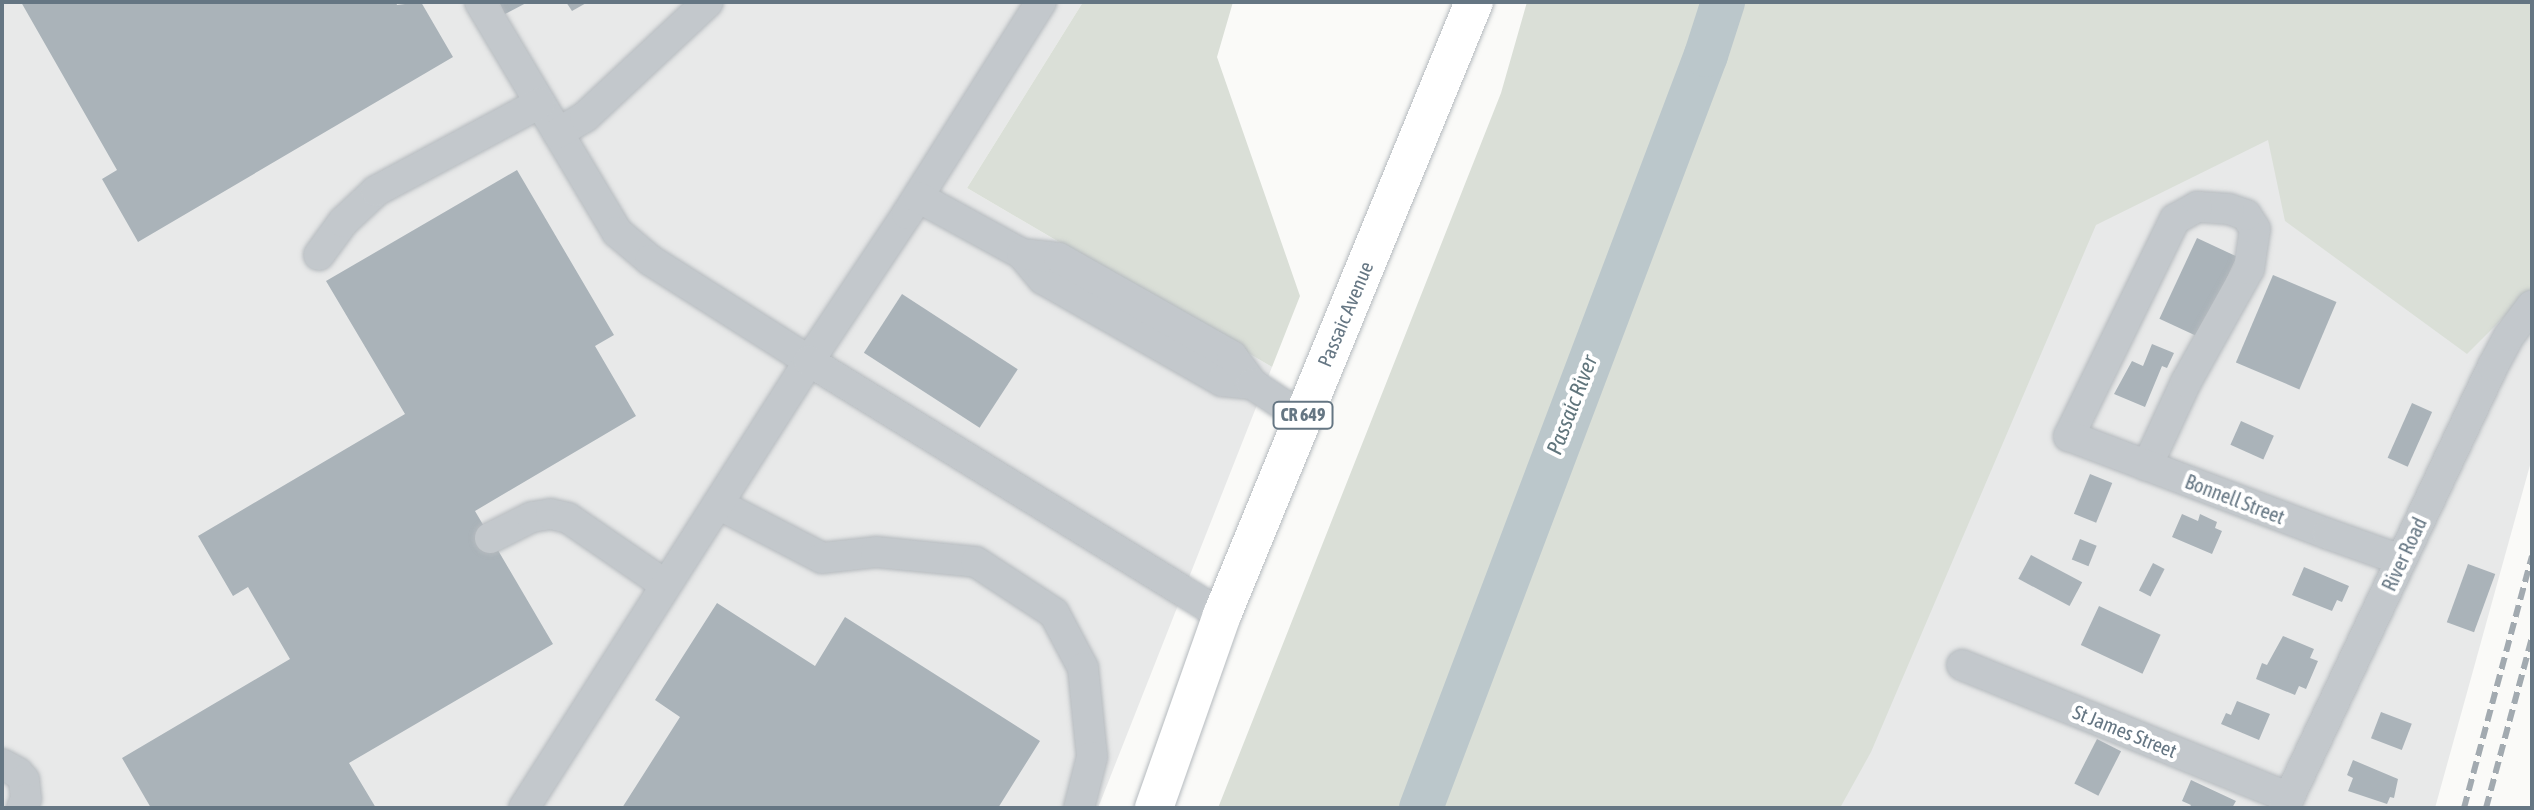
<!DOCTYPE html>
<html>
<head>
<meta charset="utf-8">
<style>
  body { margin:0 }
  #map { position:relative; width:2534px; height:810px; overflow:hidden; background:#fafaf8; font-family:"Asap Condensed",sans-serif }
  div>[style] { position:absolute }
  .built>* { inset:0; background:#e8e9e9 }
  .green>* { inset:0; background:#dadfd7 }
  .river>* { height:44px; margin:-22px; padding:0 22px; transform-origin:22px; border-radius:22px; background:#bbc7cb }
  .building>* { inset:0; background:#aab3b9; transform-origin:0 0 }
  .roads { filter:drop-shadow(0 0 2px #b5babe) drop-shadow(0 0 2px #b5babe) }
  .minor>* { height:30px; margin:-15px; padding:0 15px; transform-origin:15px; border-radius:15px; background:#c3c8cc }
  .major>* { height:38px; margin:-19px; padding:0 19px; transform-origin:19px; border-radius:19px; background:#fff }
  .rail>* { height:6px; margin-top:-3px; transform-origin:0; background:repeating-linear-gradient(90deg,#a2aab0 0 12px,transparent 0 18px) }
  span { translate:-50% -50%; white-space:nowrap; text-align:center; line-height:1.15; -webkit-text-stroke:8px #fff; paint-order:stroke }
  .shield-label span { padding:2px 6px; background:#fff; border:2px solid; border-radius:6px; -webkit-text-stroke-width:0 }
  .shield-label { font-size:18px; color:#657683; font-weight:700 }
  .street-label { font-size:20px; color:#657683 }
  .water-label { font-size:22px; color:#60757c; font-style:italic }
  .frame { position:absolute; inset:0; border:4px solid #657683; pointer-events:none }
</style>
</head>
<body>
<div id="map">
  <div class="built">
    <div style="clip-path:polygon(2px 2px,1083px 2px,967px 188px,1272px 367px,1098px 808px,2px 808px)"></div>
    <div style="clip-path:polygon(2532px 2px,2532px 458px,2435px 808px,1708px 808px,2043px 68px)"></div>
  </div>
  <div class="green">
    <div style="clip-path:polygon(1083px 2px,1233px 2px,1217px 57px,1300px 296px,1272px 367px,967px 188px)"></div>
    <div style="clip-path:polygon(1527px 2px,2532px 2px,2532px 289px,2467px 354px,2285px 221px,2268px 140px,2096px 225px,1871px 752px,1840px 808px,1218px 808px,1501px 93px)"></div>
  </div>
  <div class="river">
    <div style="left:1421px;top:808px;width:805px;rotate:-69.27deg"></div>
    <div style="left:1706px;top:55px;width:56px;rotate:-72.2deg"></div>
  </div>
  <div class="building">
    <div style="clip-path:polygon(21px 2px,396px 2px,397px 5px,421px 2px,453px 57px,138px 242px,102px 179px,117px 170px)"></div>
    <div style="clip-path:polygon(499px 2px,528px 2px,505px 14px)"></div>
    <div style="clip-path:polygon(566px 2px,588px 2px,572px 11px)"></div>
    <div style="clip-path:polygon(517px 170px,614px 335px,595px 346px,636px 416px,475px 511px,553px 644px,349px 763px,376px 808px,151px 808px,122px 758px,290px 659px,248px 587px,233px 596px,198px 536px,405px 414px,326px 281px)"></div>
    <div style="left:2197px;top:238px;width:44px;height:89px;rotate:25deg"></div>
    <div style="left:2273px;top:275px;width:69px;height:95px;rotate:23deg"></div>
    <div style="left:902px;top:294px;width:138px;height:70px;rotate:33deg"></div>
    <div style="clip-path:polygon(2152px 344px,2174px 353px,2167px 368px,2162px 366px,2145px 407px,2114px 394px,2132px 361px,2143px 366px)"></div>
    <div style="left:2412px;top:403px;width:22px;height:60px;rotate:24deg"></div>
    <div style="left:2241px;top:421px;width:36px;height:26px;rotate:24deg"></div>
    <div style="left:2090px;top:474px;width:24px;height:43px;rotate:22deg"></div>
    <div style="clip-path:polygon(2182px 514px,2198px 521px,2200px 514px,2217px 522px,2215px 528px,2222px 531px,2212px 554px,2172px 537px)"></div>
    <div style="left:2080px;top:539px;width:18px;height:22px;rotate:22deg"></div>
    <div style="left:2031px;top:555px;width:58px;height:27px;rotate:28deg"></div>
    <div style="left:2153px;top:563px;width:13px;height:31px;rotate:27deg"></div>
    <div style="left:2468px;top:564px;width:29px;height:62px;rotate:20deg"></div>
    <div style="clip-path:polygon(2304px 567px,2349px 586px,2342px 602px,2337px 600px,2332px 611px,2292px 595px)"></div>
    <div style="clip-path:polygon(717px 603px,815px 666px,845px 617px,1040px 741px,998px 808px,622px 808px,680px 717px,655px 700px)"></div>
    <div style="left:2099px;top:606px;width:68px;height:43px;rotate:25deg"></div>
    <div style="clip-path:polygon(2283px 636px,2314px 649px,2310px 658px,2318px 661px,2306px 689px,2299px 686px,2295px 695px,2256px 679px,2262px 663px,2267px 665px)"></div>
    <div style="clip-path:polygon(2237px 701px,2270px 714px,2259px 740px,2221px 724px,2226px 713px,2231px 715px)"></div>
    <div style="left:2381px;top:712px;width:33px;height:28px;rotate:21deg"></div>
    <div style="left:2097px;top:739px;width:27px;height:50px;rotate:27deg"></div>
    <div style="clip-path:polygon(2353px 760px,2398px 779px,2394px 798px,2390px 797px,2387px 804px,2348px 791px,2353px 778px,2347px 775px)"></div>
    <div style="clip-path:polygon(2191px 780px,2236px 801px,2232px 808px,2189px 808px,2191px 805px,2182px 801px)"></div>
  </div>
  <div class="roads">
    <div class="minor">
      <div style="left:480px;top:2px;width:268px;rotate:59.2deg"></div>
      <div style="left:617px;top:232px;width:43px;rotate:40.3deg"></div>
      <div style="left:650px;top:260px;width:188px;rotate:32.4deg"></div>
      <div style="left:809px;top:361px;width:177px;rotate:-56.3deg"></div>
      <div style="left:907px;top:214px;width:251px;rotate:-57.7deg"></div>
      <div style="left:558px;top:133px;width:31px;rotate:-31deg"></div>
      <div style="left:585px;top:117px;width:168px;rotate:-43.1deg"></div>
      <div style="left:918px;top:197px;width:119px;rotate:28.7deg"></div>
      <div style="left:1022px;top:254px;width:33px;rotate:50deg"></div>
      <div style="left:1043px;top:279px;width:206px;rotate:29.7deg"></div>
      <div style="left:1222px;top:381px;width:30px;rotate:6deg"></div>
      <div style="left:1022px;top:254px;width:37px;rotate:6deg"></div>
      <div style="left:1059px;top:258px;width:199px;rotate:29.5deg"></div>
      <div style="left:1232px;top:356px;width:34px;rotate:54deg"></div>
      <div style="left:1252px;top:384px;width:60px;rotate:33.4deg"></div>
      <div style="left:319px;top:255px;width:41px;rotate:-54deg"></div>
      <div style="left:343px;top:222px;width:45px;rotate:-43.2deg"></div>
      <div style="left:376px;top:191px;width:186px;rotate:-28.2deg"></div>
      <div style="left:2147px;top:466px;width:93px;rotate:-65.1deg"></div>
      <div style="left:2186px;top:382px;width:129px;rotate:-60.9deg"></div>
      <div style="left:2249px;top:269px;width:40px;rotate:-81.5deg"></div>
      <div style="left:2255px;top:229px;width:17px;rotate:-123deg"></div>
      <div style="left:2246px;top:215px;width:18px;rotate:-161deg"></div>
      <div style="left:2229px;top:209px;width:32px;rotate:-176deg"></div>
      <div style="left:2197px;top:207px;width:25px;rotate:151deg"></div>
      <div style="left:2175px;top:219px;width:242px;rotate:116deg"></div>
      <div style="left:2069px;top:436px;width:277px;rotate:20.7deg"></div>
      <div style="left:2328px;top:534px;width:77px;rotate:19.6deg"></div>
      <div style="left:718px;top:504px;width:117px;rotate:27.4deg"></div>
      <div style="left:822px;top:558px;width:54px;rotate:-6.3deg"></div>
      <div style="left:876px;top:552px;width:100px;rotate:5.7deg"></div>
      <div style="left:976px;top:562px;width:93px;rotate:33.2deg"></div>
      <div style="left:1054px;top:613px;width:62px;rotate:62.2deg"></div>
      <div style="left:1083px;top:668px;width:89px;rotate:84.2deg"></div>
      <div style="left:1092px;top:757px;width:53px;rotate:104.3deg"></div>
      <div style="left:490px;top:538px;width:47px;rotate:-26.6deg"></div>
      <div style="left:532px;top:517px;width:19px;rotate:-9deg"></div>
      <div style="left:551px;top:514px;width:17px;rotate:13deg"></div>
      <div style="left:568px;top:518px;width:116px;rotate:34.5deg"></div>
      <div style="left:1962px;top:665px;width:353px;rotate:22.1deg"></div>
      <div style="left:2px;top:764px;width:18px;rotate:29deg"></div>
      <div style="left:18px;top:773px;width:9px;rotate:49deg"></div>
      <div style="left:24px;top:780px;width:19px;rotate:84deg"></div>
      <div style="left:26px;top:799px;width:10px;rotate:114deg"></div>
      <div style="left:524px;top:808px;width:530px;rotate:-57.48deg"></div>
      <div style="left:809px;top:361px;width:485px;rotate:31.6deg"></div>
      <div style="left:2284px;top:808px;width:489px;rotate:-64.7deg"></div>
      <div style="left:2493px;top:366px;width:34px;rotate:-62deg"></div>
      <div style="left:2509px;top:336px;width:38px;rotate:-53deg"></div>
    </div>
    <div class="major">
      <div style="left:1154px;top:808px;width:205px;rotate:-70.6deg"></div>
      <div style="left:1222px;top:615px;width:663px;rotate:-67.65deg"></div>
    </div>
  </div>
  <div class="rail">
    <div style="left:2464px;top:808px;width:261px;rotate:-74.9deg"></div>
    <div style="left:2486px;top:808px;width:177px;rotate:-74.9deg"></div>
  </div>
  <div class="shield-label">
    <span style="left:1303px;top:415px">CR 649</span>
  </div>
  <div class="street-label">
    <span style="left:1345px;top:314px;rotate:-67deg">Passaic Avenue</span>
    <span style="left:2235px;top:499px;rotate:21deg">Bonnell Street</span>
    <span style="left:2404px;top:554px;rotate:-65deg">River Road</span>
    <span style="left:2125px;top:731px;rotate:22deg">St James Street</span>
  </div>
  <div class="water-label">
    <span style="left:1572px;top:405px;rotate:-69deg">Passaic River</span>
  </div>
  <div class="frame"></div>
</div>
</body>
</html>
